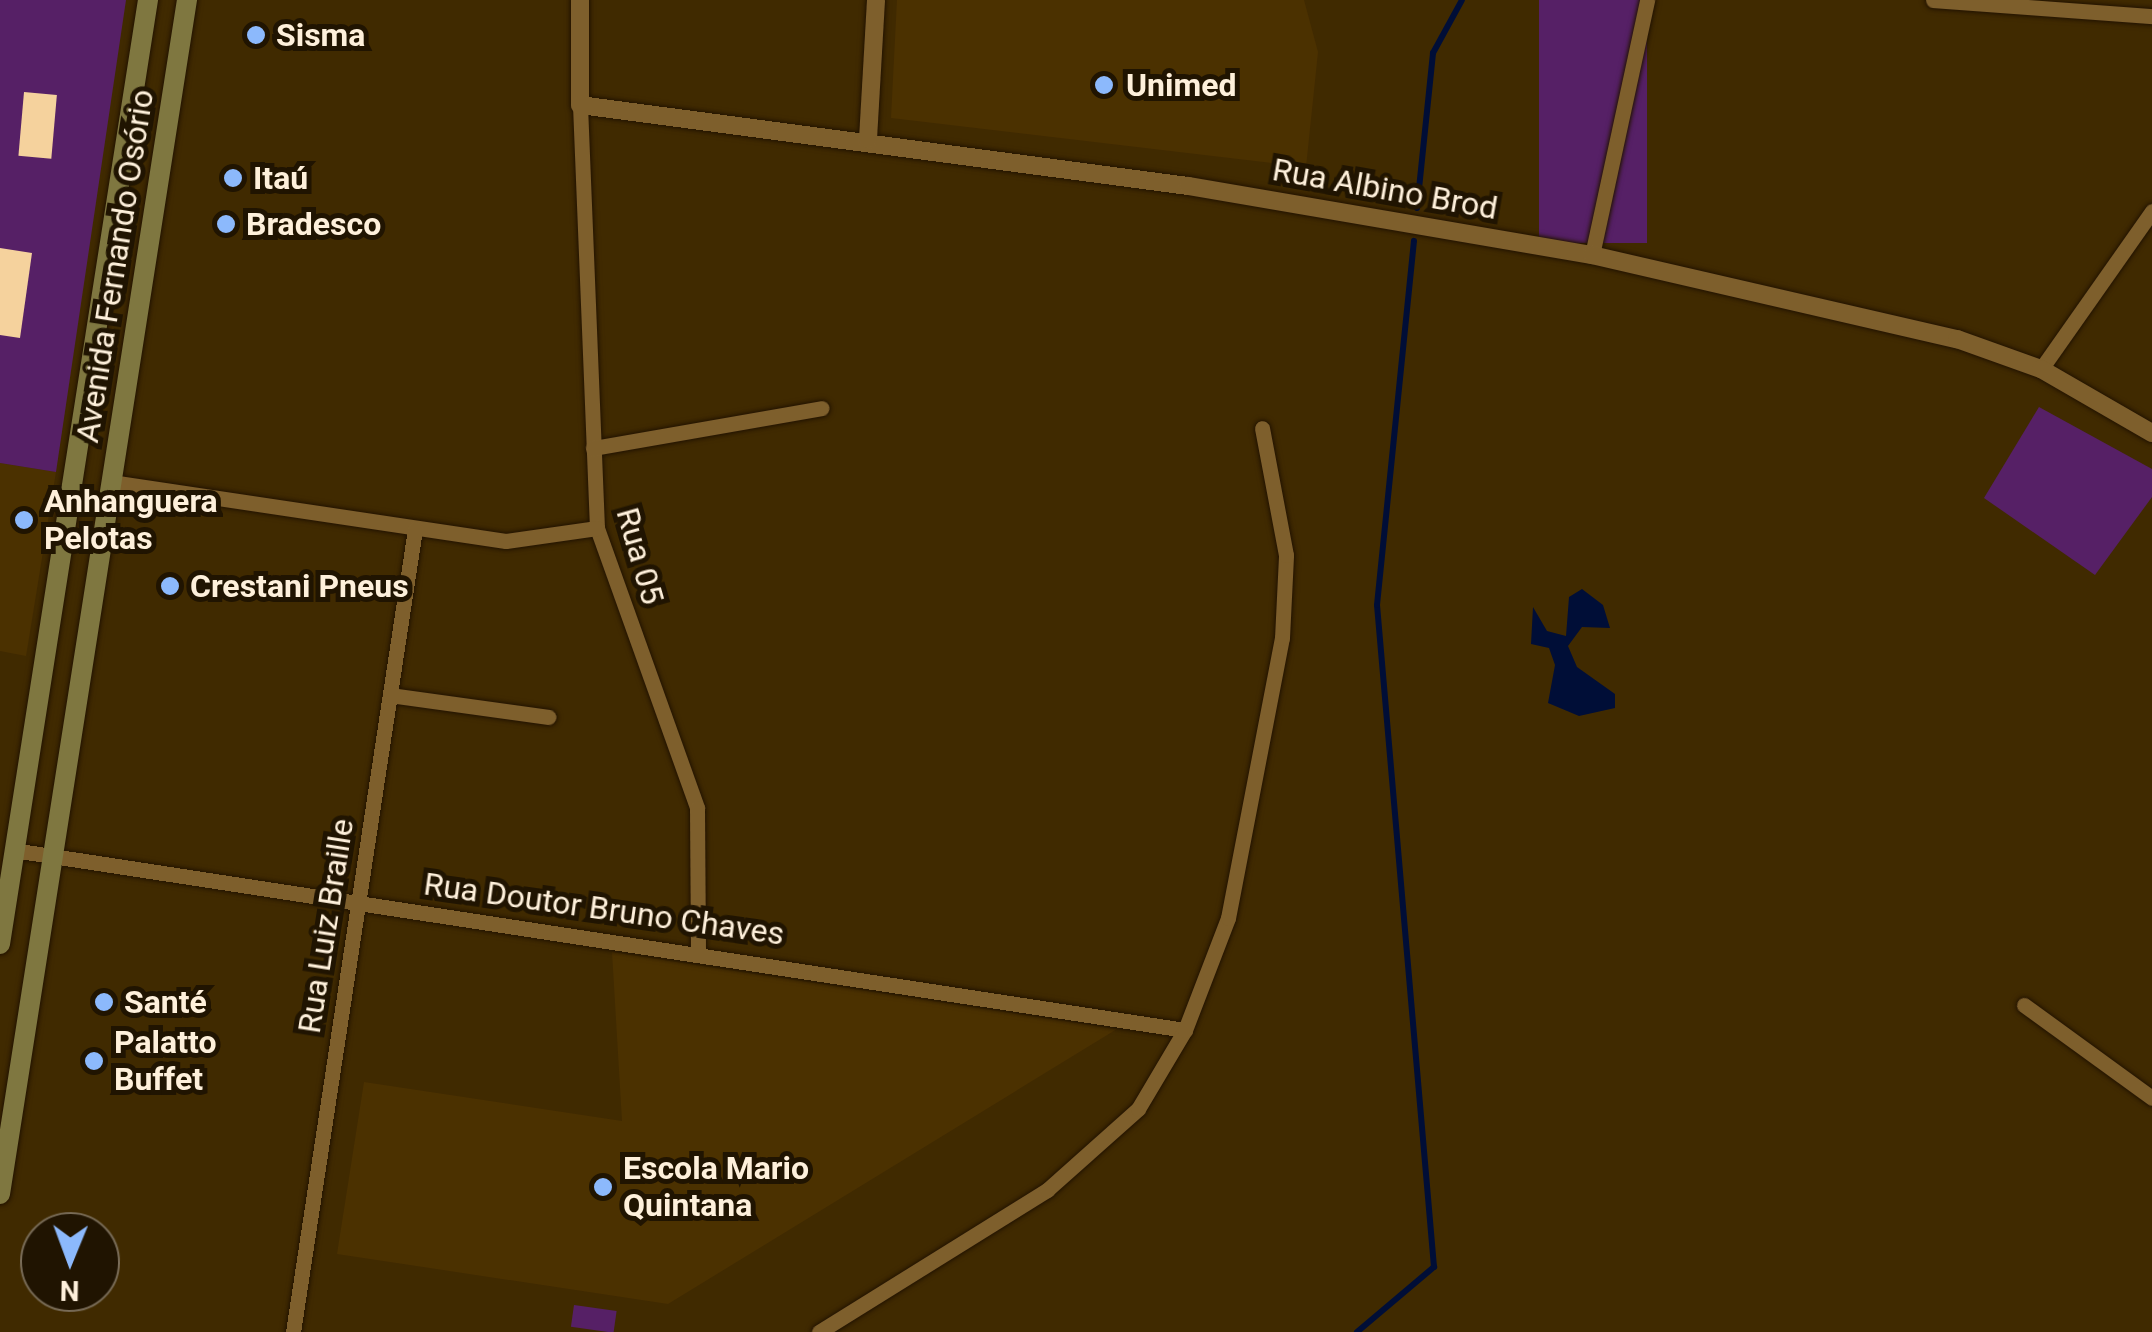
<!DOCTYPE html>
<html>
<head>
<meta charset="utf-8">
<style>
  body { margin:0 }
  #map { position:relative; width:2152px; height:1332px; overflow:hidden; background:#402a00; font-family:Roboto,sans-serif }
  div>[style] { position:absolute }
  .built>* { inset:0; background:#4b3100 }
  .green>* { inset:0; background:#562066; transform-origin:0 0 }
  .water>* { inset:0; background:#000e37 }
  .stream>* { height:6px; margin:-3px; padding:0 3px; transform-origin:3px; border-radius:3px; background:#000e37 }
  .building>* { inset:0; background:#f5d29d; transform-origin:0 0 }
  .roads { filter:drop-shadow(0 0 2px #221300) drop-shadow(0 0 2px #221300) }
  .minor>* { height:15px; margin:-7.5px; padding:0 7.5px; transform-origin:7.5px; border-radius:7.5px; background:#7e5f2c }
  .tertiary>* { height:18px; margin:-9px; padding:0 9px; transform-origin:9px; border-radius:9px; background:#7e5f2c }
  .secondary>* { height:20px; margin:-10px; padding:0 10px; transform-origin:10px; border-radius:10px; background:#7f7740 }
  .dots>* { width:28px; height:28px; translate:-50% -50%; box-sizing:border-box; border:5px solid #201401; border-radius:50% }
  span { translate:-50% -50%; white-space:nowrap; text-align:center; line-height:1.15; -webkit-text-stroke:10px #201401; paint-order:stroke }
  .poi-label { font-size:32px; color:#fef0db; font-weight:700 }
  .left { translate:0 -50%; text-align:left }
  .street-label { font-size:32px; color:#fef0db }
  .north { position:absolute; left:20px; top:1212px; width:100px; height:100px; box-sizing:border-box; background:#201401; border:2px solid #796c58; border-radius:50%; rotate:181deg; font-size:28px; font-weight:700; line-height:40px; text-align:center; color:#fef0db }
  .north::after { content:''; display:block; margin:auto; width:35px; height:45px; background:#8cb9fc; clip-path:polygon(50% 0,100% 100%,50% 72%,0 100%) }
</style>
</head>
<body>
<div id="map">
  <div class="built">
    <div style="clip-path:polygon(897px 0,1304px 0,1318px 52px,1306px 167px,891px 118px)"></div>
    <div style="clip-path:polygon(0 463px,56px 472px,26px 656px,0 651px)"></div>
    <div style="clip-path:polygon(612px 952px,689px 964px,1117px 1029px,668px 1304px,337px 1254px,364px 1082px,622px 1121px)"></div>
  </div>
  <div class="green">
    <div style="clip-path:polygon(0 0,126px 0,56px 472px,0 463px)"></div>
    <div style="left:1539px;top:0;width:108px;height:243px"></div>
    <div style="clip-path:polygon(2039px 407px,2152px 469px,2152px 497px,2095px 575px,1984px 498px)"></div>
    <div style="left:574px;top:1305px;width:43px;height:22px;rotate:8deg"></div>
  </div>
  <div class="water">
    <div style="clip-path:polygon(1582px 589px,1603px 605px,1610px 628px,1582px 627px,1568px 646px,1577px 667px,1615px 694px,1615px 708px,1579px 716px,1548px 703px,1555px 665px,1549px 648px,1531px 644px,1533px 607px,1547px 631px,1566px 636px,1569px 597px)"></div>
  </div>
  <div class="stream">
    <div style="left:1417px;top:208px;width:156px;rotate:-84.1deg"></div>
    <div style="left:1433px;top:53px;width:60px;rotate:-61.3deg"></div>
    <div style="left:1357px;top:1332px;width:101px;rotate:-40.2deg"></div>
    <div style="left:1434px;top:1267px;width:664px;rotate:-94.92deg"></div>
    <div style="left:1377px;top:605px;width:366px;rotate:-84.2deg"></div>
  </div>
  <div class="building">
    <div style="left:24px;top:92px;width:33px;height:64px;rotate:5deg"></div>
    <div style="clip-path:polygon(0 248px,32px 253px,20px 338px,0 335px)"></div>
  </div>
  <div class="roads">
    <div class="minor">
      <div style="left:1933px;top:0;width:220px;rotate:4.2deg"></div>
      <div style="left:580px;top:105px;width:423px;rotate:87.7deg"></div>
      <div style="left:597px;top:528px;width:297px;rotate:70.3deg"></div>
      <div style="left:697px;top:808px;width:144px;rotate:89.6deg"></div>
      <div style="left:1592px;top:255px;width:261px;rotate:-77.8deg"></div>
      <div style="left:2041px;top:369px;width:193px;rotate:-54.9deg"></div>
      <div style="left:593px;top:448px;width:232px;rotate:-9.9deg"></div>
      <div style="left:111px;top:482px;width:399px;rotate:8.5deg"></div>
      <div style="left:506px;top:541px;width:92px;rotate:-8.1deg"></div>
      <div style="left:390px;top:695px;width:160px;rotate:7.9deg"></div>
      <div style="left:13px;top:850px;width:1186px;rotate:8.73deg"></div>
      <div style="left:2024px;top:1005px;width:158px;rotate:36deg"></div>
      <div style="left:293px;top:1332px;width:812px;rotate:-81.36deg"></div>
      <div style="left:819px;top:1332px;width:269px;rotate:-31.9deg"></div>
      <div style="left:1047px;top:1190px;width:122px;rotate:-41.7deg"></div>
      <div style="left:1138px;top:1109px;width:92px;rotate:-59.3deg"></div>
      <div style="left:1185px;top:1030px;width:120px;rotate:-69deg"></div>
      <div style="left:1228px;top:918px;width:285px;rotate:-79.1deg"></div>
      <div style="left:1282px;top:638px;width:83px;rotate:-87.2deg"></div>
      <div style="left:1286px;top:555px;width:129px;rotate:-100.7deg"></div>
    </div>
    <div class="tertiary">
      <div style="left:580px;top:0;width:105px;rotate:90deg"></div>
      <div style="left:580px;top:105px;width:613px;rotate:7.59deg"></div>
      <div style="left:1188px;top:186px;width:410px;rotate:9.7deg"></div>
      <div style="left:1592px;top:255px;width:375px;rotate:13deg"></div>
      <div style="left:1957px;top:339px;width:89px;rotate:19.7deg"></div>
      <div style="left:2041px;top:369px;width:128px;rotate:30deg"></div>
      <div style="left:868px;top:139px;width:139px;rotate:-86.7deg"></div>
    </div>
    <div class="secondary">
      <div style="left:0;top:944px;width:956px;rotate:-81.09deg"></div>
      <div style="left:0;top:1194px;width:1209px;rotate:-81.1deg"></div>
    </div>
  </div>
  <div class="dots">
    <div style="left:256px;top:35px;background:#8cb9fc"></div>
    <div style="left:1104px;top:85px;background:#8cb9fc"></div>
    <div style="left:233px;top:178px;background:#8cb9fc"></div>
    <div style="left:226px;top:224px;background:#8cb9fc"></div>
    <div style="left:24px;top:520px;background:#8cb9fc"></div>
    <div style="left:170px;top:586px;background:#8cb9fc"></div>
    <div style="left:104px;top:1002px;background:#8cb9fc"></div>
    <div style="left:94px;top:1061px;background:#8cb9fc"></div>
    <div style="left:603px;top:1187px;background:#8cb9fc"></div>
  </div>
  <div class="poi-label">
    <span class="left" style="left:276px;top:35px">Sisma</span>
    <span class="left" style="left:1126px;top:85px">Unimed</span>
    <span class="left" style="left:253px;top:178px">Itaú</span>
    <span class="left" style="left:246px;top:224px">Bradesco</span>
    <span class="left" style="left:44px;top:520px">Anhanguera<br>Pelotas</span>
    <span class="left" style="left:190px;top:586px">Crestani Pneus</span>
    <span class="left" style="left:124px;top:1002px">Santé</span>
    <span class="left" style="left:114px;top:1061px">Palatto<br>Buffet</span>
    <span class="left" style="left:623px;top:1187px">Escola Mario<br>Quintana</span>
  </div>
  <div class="street-label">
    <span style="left:1385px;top:189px;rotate:10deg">Rua Albino Brod</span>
    <span style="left:115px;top:266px;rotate:-81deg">Avenida Fernando Osório</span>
    <span style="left:640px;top:556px;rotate:74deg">Rua 05</span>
    <span style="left:604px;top:909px;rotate:8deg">Rua Doutor Bruno Chaves</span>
    <span style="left:326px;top:926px;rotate:-81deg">Rua Luiz Braille</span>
  </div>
  <div class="north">N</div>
</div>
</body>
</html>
